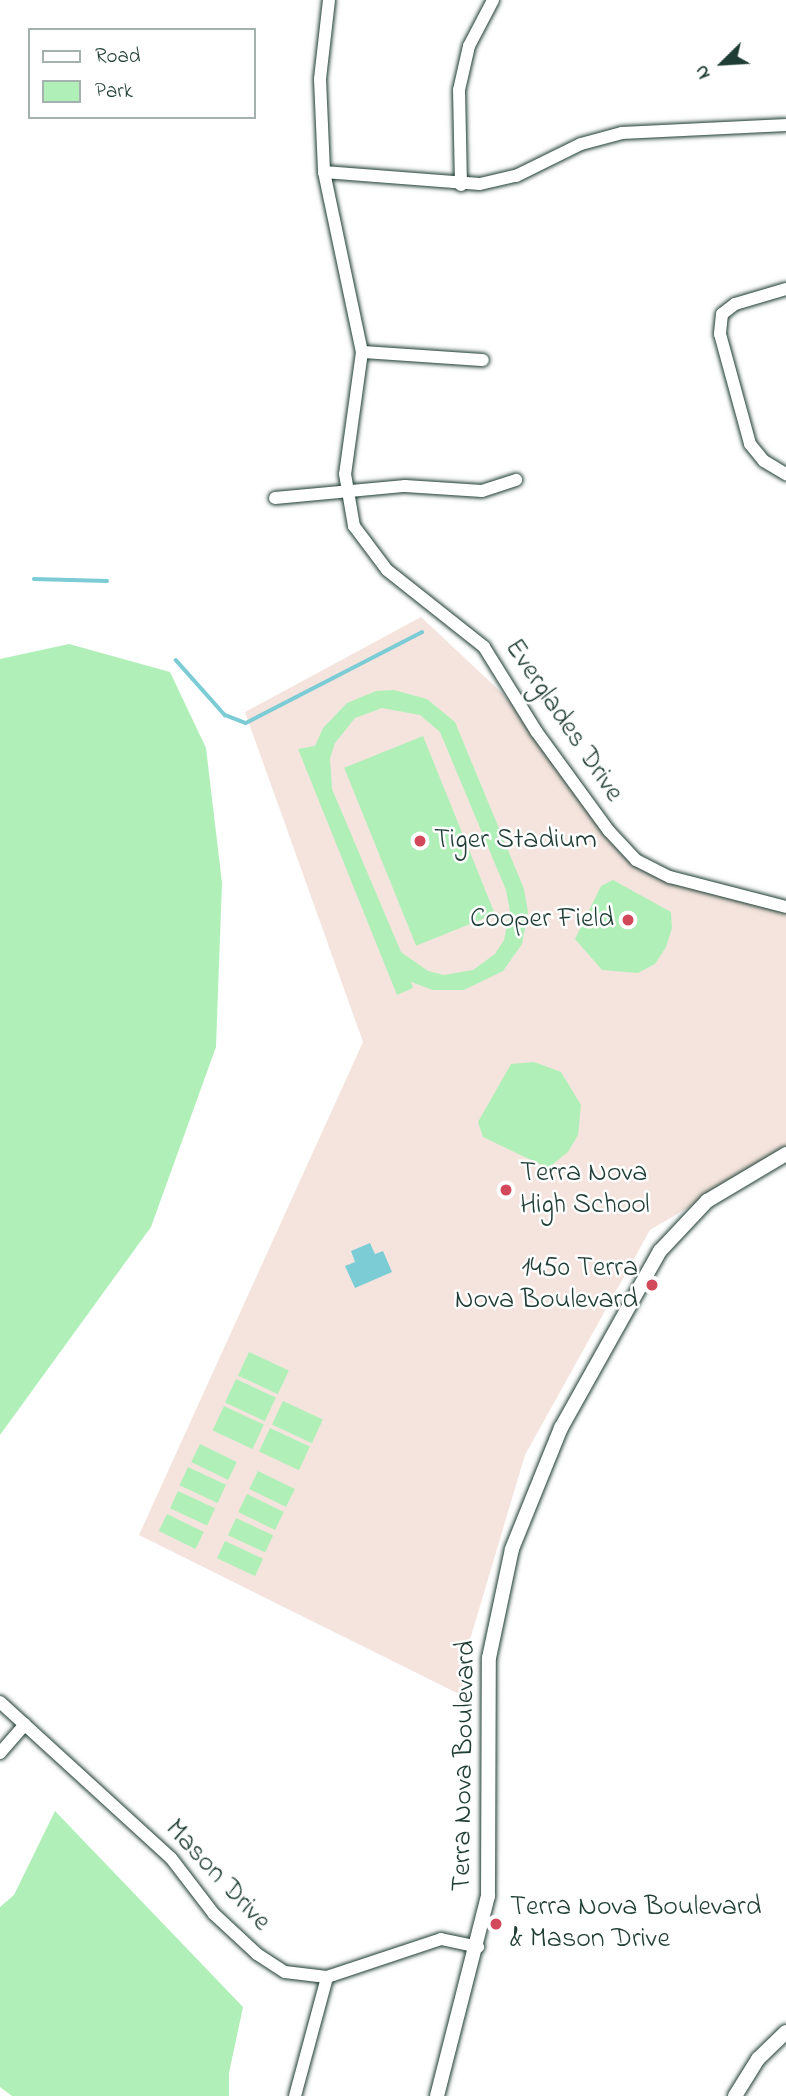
<!DOCTYPE html>
<html>
<head>
<meta charset="utf-8">
<style>
  body { margin:0 }
  #map { position:relative; width:786px; height:2096px; overflow:hidden; background:#fff; font-family:"Indie Flower",sans-serif }
  div>[style] { position:absolute }
  .built>* { inset:0; background:#f4e4dd }
  .green>* { inset:0; background:#b0f0b8; transform-origin:0 0 }
  .water>* { inset:0; background:#7bccd5 }
  .stream>* { height:3.5px; margin:-1.75px; padding:0 1.75px; transform-origin:1.75px; border-radius:1.75px; background:#7bccd5 }
  .roads { filter:drop-shadow(0 0 2px #1f3d34) drop-shadow(0 0 2px #1f3d34) }
  .minor>* { height:12px; margin:-6px; padding:0 6px; transform-origin:6px; border-radius:6px; background:#fff }
  .tertiary>* { height:14px; margin:-7px; padding:0 7px; transform-origin:7px; border-radius:7px; background:#fff }
  .dots>* { width:19px; height:19px; translate:-50% -50%; box-sizing:border-box; border:4px solid #fff; border-radius:50% }
  span { translate:-50% -50%; white-space:nowrap; text-align:center; line-height:1.15; -webkit-text-stroke:5px #fff; paint-order:stroke }
  .street-label { font-size:28px; color:#1f3d34 }
  .poi-label { font-size:28px; color:#1f3d34 }
  .left { translate:0 -50%; text-align:left }
  .right { translate:-100% -50%; text-align:right }
  .legend { position:absolute; left:28px; top:28px; width:228px; height:91px; box-sizing:border-box; background:#fff; border:2px solid #a5b1ae; margin:0; padding:9px 12px; list-style:none; font-size:21px; color:#1f3d34 }
  .legend li { display:flex; align-items:center; gap:14px; height:35px }
  .legend b { width:35px; border:2px solid #a5b1ae }
  .north { position:absolute; left:688px; top:28px; width:70px; height:70px; -webkit-text-stroke:5px #fff; paint-order:stroke; rotate:246deg; font-size:19px; font-weight:700; line-height:28px; text-align:center; color:#1f3d34 }
  .north::after { content:''; display:block; margin:auto; width:24px; height:32px; background:#1f3d34; clip-path:polygon(50% 0,100% 100%,50% 72%,0 100%) }
</style>
</head>
<body>
<div id="map">
  <div class="built">
    <div style="clip-path:polygon(421px 617px,502px 693px,637px 863px,786px 905px,786px 1150px,650px 1230px,525px 1455px,466px 1653px,461px 1695px,139px 1535px,363px 1042px,245px 712px)"></div>
  </div>
  <div class="green">
    <div style="clip-path:polygon(69px 644px,170px 672px,206px 748px,222px 883px,216px 1047px,151px 1227px,0 1435px,0 659px)"></div>
    <div style="clip-path:polygon(evenodd,394px 690px,427px 699px,455px 722px,524px 889px,528px 912px,522px 944px,503px 971px,464px 990px,433px 990px,411px 982px,413px 988px,397px 995px,298px 749px,315px 746px,323px 728px,347px 703px,376px 691px,394px 690px,382px 708px,420px 715px,440px 732px,506px 890px,510px 911px,504px 940px,495px 954px,473px 970px,444px 975px,428px 971px,401px 952px,332px 789px,330px 758px,335px 743px,355px 718px,382px 708px)"></div>
    <div style="left:423px;top:736px;width:192px;height:85px;rotate:68deg"></div>
    <div style="clip-path:polygon(613px 880px,671px 912px,672px 928px,666px 947px,655px 964px,638px 973px,602px 970px,575px 939px,601px 886px)"></div>
    <div style="clip-path:polygon(534px 1062px,561px 1072px,581px 1105px,578px 1135px,568px 1152px,548px 1168px,483px 1137px,478px 1122px,511px 1064px)"></div>
    <div style="left:249px;top:1352px;width:44px;height:26px;rotate:25deg"></div>
    <div style="left:236px;top:1379px;width:44px;height:26px;rotate:25deg"></div>
    <div style="left:283px;top:1401px;width:44px;height:26px;rotate:25deg"></div>
    <div style="left:224px;top:1406px;width:44px;height:27px;rotate:25deg"></div>
    <div style="left:270px;top:1428px;width:44px;height:26px;rotate:25deg"></div>
    <div style="left:200px;top:1444px;width:41px;height:20px;rotate:26deg"></div>
    <div style="left:188px;top:1467px;width:42px;height:20px;rotate:25deg"></div>
    <div style="left:258px;top:1471px;width:41px;height:20px;rotate:26deg"></div>
    <div style="left:178px;top:1491px;width:41px;height:19px;rotate:25deg"></div>
    <div style="left:247px;top:1494px;width:41px;height:20px;rotate:26deg"></div>
    <div style="left:167px;top:1514px;width:41px;height:19px;rotate:26deg"></div>
    <div style="left:236px;top:1518px;width:41px;height:19px;rotate:25deg"></div>
    <div style="left:225px;top:1541px;width:42px;height:19px;rotate:25deg"></div>
    <div style="clip-path:polygon(55px 1811px,243px 2007px,229px 2073px,229px 2096px,12px 2096px,0 2087px,0 1907px,14px 1895px)"></div>
  </div>
  <div class="water">
    <div style="clip-path:polygon(370px 1243px,375px 1254px,383px 1251px,392px 1272px,355px 1288px,345px 1266px,355px 1262px,351px 1251px)"></div>
  </div>
  <div class="stream">
    <div style="left:34px;top:579px;width:73px;rotate:1.6deg"></div>
    <div style="left:176px;top:660px;width:74px;rotate:48.3deg"></div>
    <div style="left:225px;top:715px;width:22px;rotate:21deg"></div>
    <div style="left:246px;top:723px;width:198px;rotate:-27.3deg"></div>
  </div>
  <div class="roads">
    <div class="minor">
      <div style="left:329px;top:0;width:80px;rotate:96.5deg"></div>
      <div style="left:320px;top:79px;width:93px;rotate:87.5deg"></div>
      <div style="left:324px;top:172px;width:184px;rotate:78.1deg"></div>
      <div style="left:362px;top:352px;width:123px;rotate:97.9deg"></div>
      <div style="left:345px;top:474px;width:53px;rotate:80.2deg"></div>
      <div style="left:354px;top:526px;width:55px;rotate:53.1deg"></div>
      <div style="left:387px;top:570px;width:124px;rotate:38.4deg"></div>
      <div style="left:484px;top:647px;width:99px;rotate:58.2deg"></div>
      <div style="left:536px;top:731px;width:124px;rotate:53.9deg"></div>
      <div style="left:609px;top:831px;width:40px;rotate:47deg"></div>
      <div style="left:636px;top:860px;width:38px;rotate:27deg"></div>
      <div style="left:670px;top:877px;width:120px;rotate:14.5deg"></div>
      <div style="left:324px;top:172px;width:156px;rotate:4.4deg"></div>
      <div style="left:480px;top:184px;width:37px;rotate:-13deg"></div>
      <div style="left:516px;top:176px;width:72px;rotate:-26.2deg"></div>
      <div style="left:581px;top:144px;width:42px;rotate:-15deg"></div>
      <div style="left:622px;top:133px;width:164px;rotate:-2.8deg"></div>
      <div style="left:461px;top:185px;width:95px;rotate:-91.2deg"></div>
      <div style="left:459px;top:90px;width:45px;rotate:-77.2deg"></div>
      <div style="left:469px;top:46px;width:52px;rotate:-62.4deg"></div>
      <div style="left:786px;top:289px;width:53px;rotate:163.6deg"></div>
      <div style="left:735px;top:304px;width:16px;rotate:142deg"></div>
      <div style="left:722px;top:314px;width:20px;rotate:96deg"></div>
      <div style="left:720px;top:334px;width:114px;rotate:74.7deg"></div>
      <div style="left:750px;top:444px;width:22px;rotate:51deg"></div>
      <div style="left:764px;top:461px;width:26px;rotate:31deg"></div>
      <div style="left:362px;top:352px;width:121px;rotate:3.8deg"></div>
      <div style="left:275px;top:498px;width:131px;rotate:-5.3deg"></div>
      <div style="left:405px;top:486px;width:77px;rotate:3.7deg"></div>
      <div style="left:482px;top:491px;width:36px;rotate:-18deg"></div>
      <div style="left:0;top:1702px;width:231px;rotate:42.4deg"></div>
      <div style="left:171px;top:1858px;width:71px;rotate:52.5deg"></div>
      <div style="left:214px;top:1914px;width:59px;rotate:42.9deg"></div>
      <div style="left:257px;top:1954px;width:33px;rotate:33deg"></div>
      <div style="left:285px;top:1972px;width:42px;rotate:6.8deg"></div>
      <div style="left:327px;top:1977px;width:120px;rotate:-18.4deg"></div>
      <div style="left:441px;top:1939px;width:38px;rotate:12deg"></div>
      <div style="left:0;top:1753px;width:38px;rotate:-49deg"></div>
      <div style="left:295px;top:2096px;width:123px;rotate:-74.9deg"></div>
    </div>
    <div class="tertiary">
      <div style="left:437px;top:2096px;width:206px;rotate:-75.7deg"></div>
      <div style="left:488px;top:1896px;width:238px;rotate:-89.8deg"></div>
      <div style="left:489px;top:1658px;width:111px;rotate:-78.1deg"></div>
      <div style="left:512px;top:1549px;width:131px;rotate:-68deg"></div>
      <div style="left:561px;top:1428px;width:203px;rotate:-60.8deg"></div>
      <div style="left:660px;top:1251px;width:69px;rotate:-46.8deg"></div>
      <div style="left:707px;top:1201px;width:92px;rotate:-30.7deg"></div>
      <div style="left:735px;top:2096px;width:44px;rotate:-58.1deg"></div>
      <div style="left:758px;top:2059px;width:39px;rotate:-44deg"></div>
    </div>
  </div>
  <div class="dots">
    <div style="left:420px;top:841px;background:#d1495b"></div>
    <div style="left:628px;top:920px;background:#d1495b"></div>
    <div style="left:506px;top:1190px;background:#d1495b"></div>
    <div style="left:652px;top:1285px;background:#d1495b"></div>
    <div style="left:496px;top:1924px;background:#d1495b"></div>
  </div>
  <div class="street-label">
    <span style="left:563px;top:721px;rotate:56deg">Everglades Drive</span>
    <span style="left:465px;top:1766px;rotate:-89deg">Terra Nova Boulevard</span>
    <span style="left:217px;top:1876px;rotate:47deg">Mason Drive</span>
  </div>
  <div class="poi-label">
    <span class="left" style="left:434px;top:841px">Tiger Stadium</span>
    <span class="right" style="left:614px;top:920px">Cooper Field</span>
    <span class="left" style="left:520px;top:1190px">Terra Nova<br>High School</span>
    <span class="right" style="left:638px;top:1285px">1450 Terra<br>Nova Boulevard</span>
    <span class="left" style="left:510px;top:1924px">Terra Nova Boulevard<br>&amp; Mason Drive</span>
  </div>
  <ul class="legend">
  <li><b style="height:9px;background:#fff"></b>Road</li>
  <li><b style="height:19px;background:#b0f0b8"></b>Park</li>
  </ul>
  <div class="north">N</div>
</div>
</body>
</html>
